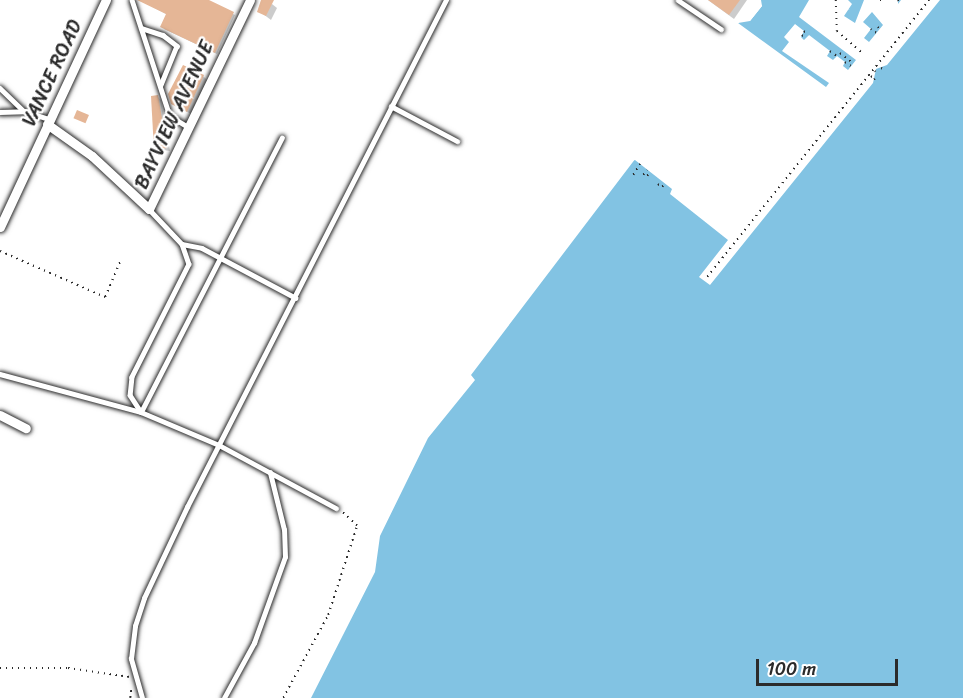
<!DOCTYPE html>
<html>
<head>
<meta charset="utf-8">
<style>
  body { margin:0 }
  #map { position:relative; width:963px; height:698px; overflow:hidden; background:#fff; font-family:Sriracha,sans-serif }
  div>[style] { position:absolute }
  .water>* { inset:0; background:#82c3e3 }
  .pier>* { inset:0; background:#fff }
  .shadow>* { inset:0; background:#0003 }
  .building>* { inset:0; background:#e5b696; transform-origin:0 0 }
  .path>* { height:1.5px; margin-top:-0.75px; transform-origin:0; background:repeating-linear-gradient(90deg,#2b2b2b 0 1.5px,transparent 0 6px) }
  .roads { filter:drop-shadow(0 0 2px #2b2b2b) drop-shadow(0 0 2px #2b2b2b) }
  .service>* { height:4.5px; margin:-2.25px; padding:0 2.25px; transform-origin:2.25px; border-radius:2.25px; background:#fff }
  .minor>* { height:9px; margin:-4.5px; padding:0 4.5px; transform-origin:4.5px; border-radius:4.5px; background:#fff }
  span { translate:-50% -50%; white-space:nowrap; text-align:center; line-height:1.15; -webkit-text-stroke:4.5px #fff; paint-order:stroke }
  .street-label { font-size:20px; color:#2b2b2b }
  .scale { position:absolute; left:756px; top:659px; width:142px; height:27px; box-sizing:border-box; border:3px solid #2b2b2b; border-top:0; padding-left:8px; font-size:18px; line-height:21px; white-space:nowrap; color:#2b2b2b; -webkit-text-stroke:4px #fff; paint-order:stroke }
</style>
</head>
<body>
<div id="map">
  <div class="water">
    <div style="clip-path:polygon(761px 0,963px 0,963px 698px,311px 698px,375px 572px,380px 536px,428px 438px,475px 380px,471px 375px,740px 21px,750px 21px,762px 6px)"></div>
  </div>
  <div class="pier">
    <div style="clip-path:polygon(evenodd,758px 0,762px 6px,750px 21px,738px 23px,826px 87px,829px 83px,782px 51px,789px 42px,784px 37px,795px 24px,804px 31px,801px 37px,804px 40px,809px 35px,830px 51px,827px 56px,833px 60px,837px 56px,845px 62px,843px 66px,848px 70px,856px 60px,799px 17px,809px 0,848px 0,852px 4px,844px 16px,855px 23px,864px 0,898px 0,898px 4px,901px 0,940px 0,887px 65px,876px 69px,873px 83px,710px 285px,699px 277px,728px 240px,670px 194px,672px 189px,635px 160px,629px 162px,737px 19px,749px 18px,753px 13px,758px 0,872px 12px,883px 25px,869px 42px,864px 38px,871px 29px,863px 22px,872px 12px)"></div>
  </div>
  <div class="shadow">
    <div style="clip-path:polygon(139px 0,205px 0,235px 15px,217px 54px,164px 29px,168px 15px)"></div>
    <div style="clip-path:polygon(708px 0,747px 0,734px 19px)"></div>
    <div style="clip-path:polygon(272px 4px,277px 8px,271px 20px,259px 11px)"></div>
    <div style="clip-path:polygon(203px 76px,207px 80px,191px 114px,172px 103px)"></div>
    <div style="clip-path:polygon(158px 97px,161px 100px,170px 151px,156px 149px)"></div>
  </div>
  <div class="building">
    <div style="clip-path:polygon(137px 0,209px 0,234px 12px,215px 53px,160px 27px,166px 14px)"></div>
    <div style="clip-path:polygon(261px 0,274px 0,266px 16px,257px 12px)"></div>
    <div style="clip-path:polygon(708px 0,740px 0,729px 15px)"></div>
    <div style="clip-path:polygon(183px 65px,204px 75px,187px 112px,171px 104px,168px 94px)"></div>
    <div style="clip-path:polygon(158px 95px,167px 148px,154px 150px,151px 96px)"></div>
    <div style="left:77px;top:110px;width:13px;height:9px;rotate:23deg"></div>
  </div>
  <div class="path">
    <div style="left:836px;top:0;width:31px;rotate:88deg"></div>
    <div style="left:837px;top:31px;width:33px;rotate:41deg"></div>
    <div style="left:880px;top:0;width:1px"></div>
    <div style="left:898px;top:0;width:3px;rotate:45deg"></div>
    <div style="left:878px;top:27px;width:3px;rotate:45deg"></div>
    <div style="left:871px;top:29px;width:1px;rotate:45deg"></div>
    <div style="left:804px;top:31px;width:6px;rotate:39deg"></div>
    <div style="left:875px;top:32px;width:2px;rotate:27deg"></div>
    <div style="left:802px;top:35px;width:5px;rotate:37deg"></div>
    <div style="left:830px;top:51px;width:9px;rotate:36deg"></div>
    <div style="left:840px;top:53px;width:16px;rotate:38deg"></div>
    <div style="left:845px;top:62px;width:7px;rotate:34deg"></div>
    <div style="left:881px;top:68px;width:2px;rotate:27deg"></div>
    <div style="left:875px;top:71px;width:1px;rotate:45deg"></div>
    <div style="left:871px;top:76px;width:5px;rotate:37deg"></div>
    <div style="left:875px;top:79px;width:5px;rotate:127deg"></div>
    <div style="left:633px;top:175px;width:13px;rotate:-58deg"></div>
    <div style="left:643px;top:175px;width:6px;rotate:-51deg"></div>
    <div style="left:647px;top:176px;width:5px;rotate:-53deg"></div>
    <div style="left:658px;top:184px;width:5px;rotate:37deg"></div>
    <div style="left:662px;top:187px;width:5px;rotate:-53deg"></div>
    <div style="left:0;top:251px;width:115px;rotate:23.7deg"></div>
    <div style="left:105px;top:297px;width:39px;rotate:-67deg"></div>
    <div style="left:707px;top:277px;width:355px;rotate:-51.3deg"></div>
    <div style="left:0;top:668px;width:68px"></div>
    <div style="left:68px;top:668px;width:63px;rotate:8.3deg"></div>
    <div style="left:130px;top:698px;width:8px;rotate:-83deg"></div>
    <div style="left:283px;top:698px;width:94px;rotate:-61.5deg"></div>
    <div style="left:328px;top:615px;width:94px;rotate:-72deg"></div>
    <div style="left:357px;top:526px;width:21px;rotate:-137deg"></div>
  </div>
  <div class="roads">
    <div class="service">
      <div style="left:132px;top:0;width:122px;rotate:71.9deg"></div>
      <div style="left:170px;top:116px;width:21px;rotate:31deg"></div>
      <div style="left:678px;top:0;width:52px;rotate:34deg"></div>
      <div style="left:141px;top:28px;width:23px;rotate:18deg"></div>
      <div style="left:163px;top:35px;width:18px;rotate:38deg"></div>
      <div style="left:177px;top:46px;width:42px;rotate:112.3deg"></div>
      <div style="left:0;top:88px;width:33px;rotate:44deg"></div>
      <div style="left:391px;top:106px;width:75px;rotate:27.9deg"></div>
      <div style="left:0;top:112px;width:24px;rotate:-2deg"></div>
      <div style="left:24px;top:111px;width:26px;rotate:18deg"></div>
      <div style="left:149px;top:209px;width:48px;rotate:46.7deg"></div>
      <div style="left:182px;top:244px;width:21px;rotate:71deg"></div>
      <div style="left:189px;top:264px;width:127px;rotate:116.8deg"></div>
      <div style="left:132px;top:377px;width:18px;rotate:96deg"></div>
      <div style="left:130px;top:395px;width:20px;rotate:57deg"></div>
      <div style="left:141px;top:412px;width:308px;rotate:-62.8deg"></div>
      <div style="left:182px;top:244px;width:20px;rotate:11deg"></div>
      <div style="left:202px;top:248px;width:106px;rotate:28deg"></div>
      <div style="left:0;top:374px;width:146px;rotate:15.1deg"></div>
      <div style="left:141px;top:412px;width:85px;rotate:22.9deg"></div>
      <div style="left:219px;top:445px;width:133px;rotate:28.3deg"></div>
      <div style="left:142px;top:698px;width:41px;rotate:-105.8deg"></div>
      <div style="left:131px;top:659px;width:33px;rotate:-83deg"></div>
      <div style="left:135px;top:626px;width:29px;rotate:-72deg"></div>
      <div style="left:144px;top:598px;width:101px;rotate:-64.7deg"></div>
      <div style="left:187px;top:507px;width:569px;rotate:-62.94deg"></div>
      <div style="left:224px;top:698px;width:63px;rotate:-61.4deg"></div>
      <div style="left:254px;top:643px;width:91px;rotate:-70.2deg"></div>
      <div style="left:285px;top:557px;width:27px;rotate:-92deg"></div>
      <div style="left:284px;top:530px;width:59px;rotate:-103.8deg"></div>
    </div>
    <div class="minor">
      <div style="left:47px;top:124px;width:55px;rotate:35.4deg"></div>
      <div style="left:92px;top:156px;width:78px;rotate:42.9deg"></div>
      <div style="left:149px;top:209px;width:232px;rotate:-64.2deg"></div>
      <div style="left:0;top:227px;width:251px;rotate:-65deg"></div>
      <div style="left:0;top:415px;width:29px;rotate:27deg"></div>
    </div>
  </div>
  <div class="street-label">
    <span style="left:52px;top:73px;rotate:-65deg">VANCE ROAD</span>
    <span style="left:174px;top:115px;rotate:-65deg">BAYVIEW AVENUE</span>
  </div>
  <div class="scale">100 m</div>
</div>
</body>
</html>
